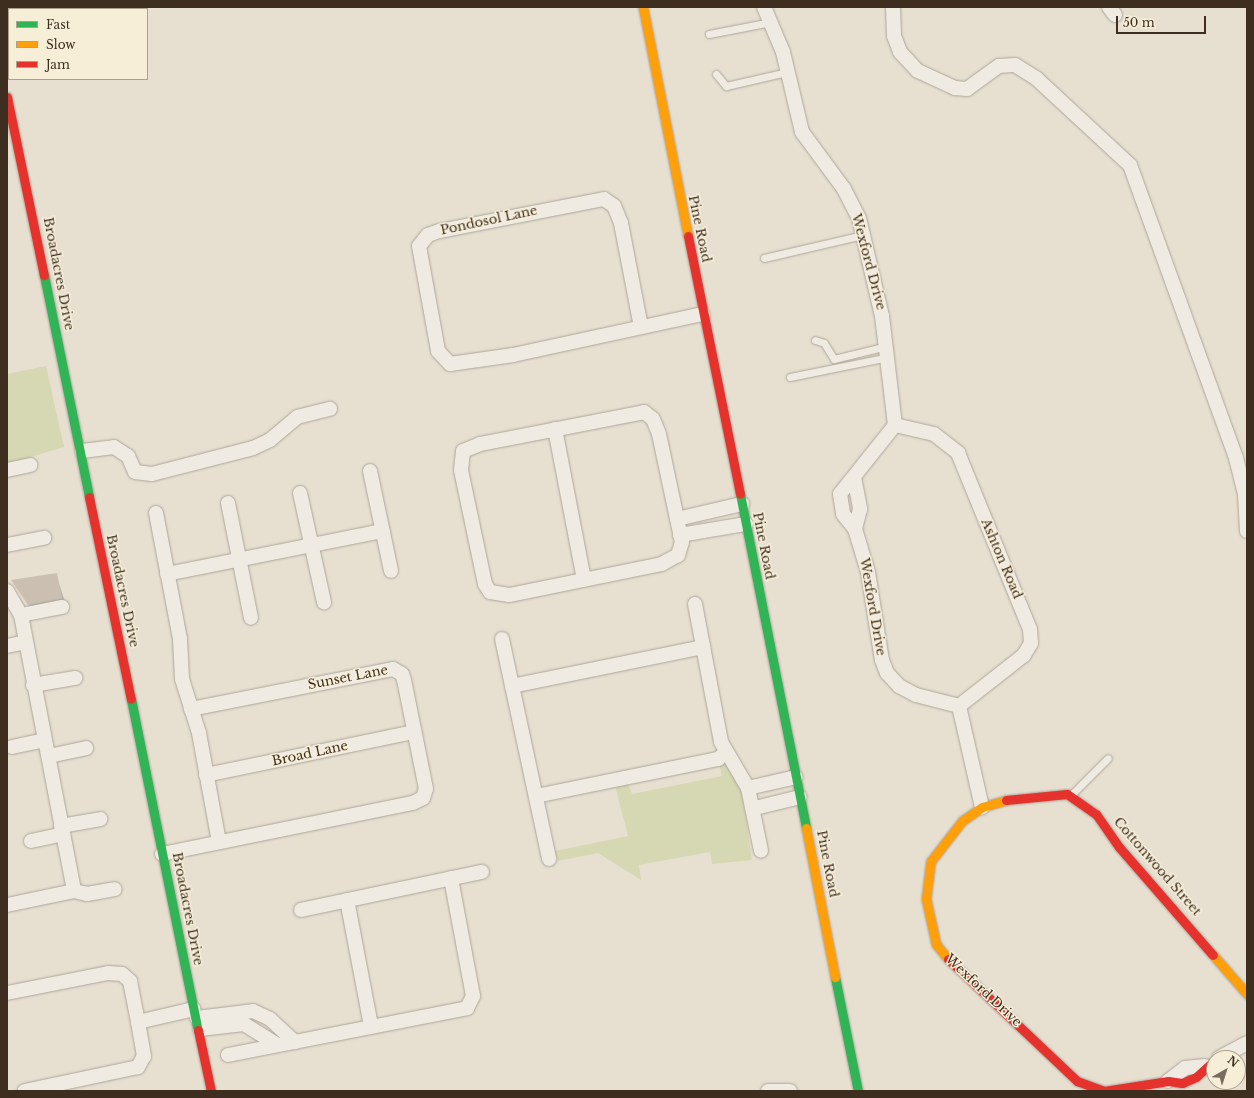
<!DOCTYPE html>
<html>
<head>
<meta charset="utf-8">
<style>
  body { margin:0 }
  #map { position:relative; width:1254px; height:1098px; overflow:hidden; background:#e7e0d1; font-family:"Libre Baskerville",serif }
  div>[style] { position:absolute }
  .green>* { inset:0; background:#d6d7b3 }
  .shadow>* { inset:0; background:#0003 }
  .building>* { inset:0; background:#cbbfb2 }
  .roads { filter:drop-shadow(0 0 1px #ada599) drop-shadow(0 0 1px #ada599) }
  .lane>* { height:7px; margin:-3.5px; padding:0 3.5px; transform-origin:3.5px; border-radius:3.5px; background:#efebe3 }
  .street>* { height:14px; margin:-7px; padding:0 7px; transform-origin:7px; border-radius:7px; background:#efebe3 }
  .fast>* { height:9px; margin:-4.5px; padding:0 4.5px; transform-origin:4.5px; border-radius:4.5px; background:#30b455 }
  .slow>* { height:9px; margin:-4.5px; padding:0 4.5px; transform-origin:4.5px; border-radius:4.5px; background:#ff9f0a }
  .jam>* { height:9px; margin:-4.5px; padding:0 4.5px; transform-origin:4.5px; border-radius:4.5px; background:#e5322d }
  span { translate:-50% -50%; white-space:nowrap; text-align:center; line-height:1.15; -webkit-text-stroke:3px #f7eed8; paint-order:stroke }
  .street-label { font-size:13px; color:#3d2e20 }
  .frame { position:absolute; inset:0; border:8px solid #3d2e20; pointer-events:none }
  .legend { position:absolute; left:8px; top:8px; width:140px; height:72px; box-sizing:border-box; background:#f7eed8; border:1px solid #ada18e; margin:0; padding:5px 7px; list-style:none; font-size:12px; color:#3d2e20 }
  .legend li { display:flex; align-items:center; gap:8px; height:20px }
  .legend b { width:20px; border:1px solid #ada18e }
  .north { position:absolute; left:1206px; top:1050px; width:40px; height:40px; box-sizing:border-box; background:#f7eed8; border:1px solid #ada18e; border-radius:50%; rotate:39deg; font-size:11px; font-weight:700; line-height:16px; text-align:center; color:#3d2e20 }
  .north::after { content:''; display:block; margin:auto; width:14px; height:18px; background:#786c5e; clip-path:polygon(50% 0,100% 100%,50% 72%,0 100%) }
  .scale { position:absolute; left:1116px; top:16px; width:90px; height:18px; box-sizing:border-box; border:2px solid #3d2e20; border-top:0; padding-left:5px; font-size:12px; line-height:14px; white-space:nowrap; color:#3d2e20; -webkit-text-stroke:3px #f7eed8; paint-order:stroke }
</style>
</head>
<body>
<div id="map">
  <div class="green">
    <div style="clip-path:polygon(46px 366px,64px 447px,7px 464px,7px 374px)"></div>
    <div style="clip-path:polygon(725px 763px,741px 786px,752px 860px,712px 864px,710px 852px,639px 865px,641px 880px,598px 853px,558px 861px,555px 851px,628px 836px,615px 786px,628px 783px,632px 794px,722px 776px,719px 764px)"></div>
  </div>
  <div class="shadow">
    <div style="clip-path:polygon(56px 574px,65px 602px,32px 608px,29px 605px)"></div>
  </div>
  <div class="building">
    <div style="clip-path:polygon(57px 573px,62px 599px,28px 605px,11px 580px)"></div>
  </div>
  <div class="roads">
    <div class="lane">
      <div style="left:709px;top:34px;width:63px;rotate:-11deg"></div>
      <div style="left:716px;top:74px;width:16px;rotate:50deg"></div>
      <div style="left:726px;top:86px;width:63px;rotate:-12.9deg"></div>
      <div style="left:764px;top:258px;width:102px;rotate:-13.1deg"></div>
      <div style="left:815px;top:340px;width:9px;rotate:18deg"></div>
      <div style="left:824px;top:343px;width:19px;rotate:58deg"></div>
      <div style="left:834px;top:359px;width:55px;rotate:-13.8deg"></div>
      <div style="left:790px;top:377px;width:100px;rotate:-11.5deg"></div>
      <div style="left:1071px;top:795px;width:52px;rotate:-45deg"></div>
    </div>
    <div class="street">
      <div style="left:764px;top:7px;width:49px;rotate:67.1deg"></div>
      <div style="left:783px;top:52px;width:82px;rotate:76.6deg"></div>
      <div style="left:802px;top:132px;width:71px;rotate:53.6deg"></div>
      <div style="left:844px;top:189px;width:33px;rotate:63deg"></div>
      <div style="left:859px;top:218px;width:101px;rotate:76.8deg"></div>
      <div style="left:882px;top:316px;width:110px;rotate:83.2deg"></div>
      <div style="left:895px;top:425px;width:88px;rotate:128.6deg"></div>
      <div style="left:840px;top:494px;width:20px;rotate:81deg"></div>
      <div style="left:843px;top:514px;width:19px;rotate:51deg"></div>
      <div style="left:855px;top:529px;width:45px;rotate:73.2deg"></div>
      <div style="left:868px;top:572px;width:89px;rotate:81deg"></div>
      <div style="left:882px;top:660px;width:14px;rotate:69deg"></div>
      <div style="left:887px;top:673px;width:18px;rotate:47deg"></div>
      <div style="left:899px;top:686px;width:19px;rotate:28deg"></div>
      <div style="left:916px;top:695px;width:44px;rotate:14.3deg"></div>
      <div style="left:893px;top:7px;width:29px;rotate:88deg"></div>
      <div style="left:894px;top:36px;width:17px;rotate:69deg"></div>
      <div style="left:900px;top:52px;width:26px;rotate:47deg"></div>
      <div style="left:918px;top:71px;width:41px;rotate:24.7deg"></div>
      <div style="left:955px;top:88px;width:12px;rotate:5deg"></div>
      <div style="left:967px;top:89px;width:39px;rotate:-36deg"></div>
      <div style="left:999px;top:66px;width:16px;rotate:-4deg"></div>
      <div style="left:1015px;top:65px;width:26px;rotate:32deg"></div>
      <div style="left:1037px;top:79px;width:127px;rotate:42.8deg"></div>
      <div style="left:1130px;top:165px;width:312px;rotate:70.1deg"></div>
      <div style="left:1236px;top:458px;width:37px;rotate:76deg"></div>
      <div style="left:1245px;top:494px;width:37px;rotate:87deg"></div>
      <div style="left:1109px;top:7px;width:10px;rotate:53deg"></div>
      <div style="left:21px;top:9px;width:4px;rotate:-34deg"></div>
      <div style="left:99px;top:9px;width:4px;rotate:-27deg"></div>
      <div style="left:7px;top:19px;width:2px;rotate:-27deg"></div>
      <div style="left:641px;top:327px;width:106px;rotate:-100.9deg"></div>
      <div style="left:621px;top:223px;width:18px;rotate:-112deg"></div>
      <div style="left:614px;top:206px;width:12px;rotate:-145deg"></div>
      <div style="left:604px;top:199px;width:168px;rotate:169deg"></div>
      <div style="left:439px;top:231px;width:12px;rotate:160deg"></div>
      <div style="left:428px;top:235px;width:14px;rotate:129deg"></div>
      <div style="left:419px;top:246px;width:107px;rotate:79.7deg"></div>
      <div style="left:438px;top:351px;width:18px;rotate:47deg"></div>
      <div style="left:450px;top:364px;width:64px;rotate:-8.1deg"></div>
      <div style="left:513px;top:355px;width:194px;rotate:-12.2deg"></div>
      <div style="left:644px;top:412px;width:11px;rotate:38deg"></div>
      <div style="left:653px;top:419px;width:16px;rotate:68deg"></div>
      <div style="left:659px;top:434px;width:110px;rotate:78deg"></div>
      <div style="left:682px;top:542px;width:14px;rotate:107deg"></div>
      <div style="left:678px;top:555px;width:18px;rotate:151deg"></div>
      <div style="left:662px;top:564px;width:156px;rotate:168.5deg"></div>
      <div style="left:509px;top:595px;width:19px;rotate:-171deg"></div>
      <div style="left:490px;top:592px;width:9px;rotate:-122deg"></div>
      <div style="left:485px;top:584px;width:116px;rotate:-101.9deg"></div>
      <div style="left:461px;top:470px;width:19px;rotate:-84deg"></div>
      <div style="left:463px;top:451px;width:18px;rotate:-22deg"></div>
      <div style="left:480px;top:444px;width:167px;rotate:-11deg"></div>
      <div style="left:895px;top:425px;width:40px;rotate:13deg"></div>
      <div style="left:934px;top:434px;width:31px;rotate:38deg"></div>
      <div style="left:958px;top:453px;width:190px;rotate:67.8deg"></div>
      <div style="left:1030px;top:629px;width:14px;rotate:86deg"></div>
      <div style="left:1031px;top:643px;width:14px;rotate:120deg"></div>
      <div style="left:1024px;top:655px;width:83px;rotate:141.9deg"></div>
      <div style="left:555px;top:429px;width:153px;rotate:79.1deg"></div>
      <div style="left:82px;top:451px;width:32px;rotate:-7deg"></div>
      <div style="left:114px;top:447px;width:17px;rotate:33deg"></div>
      <div style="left:128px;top:456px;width:17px;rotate:66deg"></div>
      <div style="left:135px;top:472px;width:17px;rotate:7deg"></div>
      <div style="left:152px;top:474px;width:104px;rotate:-14.4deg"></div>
      <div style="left:253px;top:448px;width:19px;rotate:-25deg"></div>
      <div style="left:270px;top:440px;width:35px;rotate:-40deg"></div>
      <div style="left:297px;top:417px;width:34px;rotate:-14deg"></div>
      <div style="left:7px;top:470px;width:24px;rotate:-12deg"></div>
      <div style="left:370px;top:471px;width:102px;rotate:78.1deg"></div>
      <div style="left:854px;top:477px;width:33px;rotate:79deg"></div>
      <div style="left:860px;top:509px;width:21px;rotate:104deg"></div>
      <div style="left:300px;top:493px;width:112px;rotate:77.6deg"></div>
      <div style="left:228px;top:503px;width:117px;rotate:78.7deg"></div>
      <div style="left:156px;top:513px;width:128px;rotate:79.2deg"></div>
      <div style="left:180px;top:639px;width:40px;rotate:87.1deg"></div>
      <div style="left:182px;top:679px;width:57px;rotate:72.5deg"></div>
      <div style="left:199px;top:733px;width:111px;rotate:79.6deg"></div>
      <div style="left:677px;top:519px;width:67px;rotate:-13deg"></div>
      <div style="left:680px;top:535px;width:67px;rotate:-9.5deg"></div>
      <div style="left:7px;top:545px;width:38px;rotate:-11deg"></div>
      <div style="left:167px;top:574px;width:220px;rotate:-11.3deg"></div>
      <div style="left:7px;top:591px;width:28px;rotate:60deg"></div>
      <div style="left:21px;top:615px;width:281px;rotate:79.1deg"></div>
      <div style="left:695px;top:604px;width:140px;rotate:79.3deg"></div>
      <div style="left:721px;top:742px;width:53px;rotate:59.6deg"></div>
      <div style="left:748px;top:788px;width:64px;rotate:78.3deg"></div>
      <div style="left:21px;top:615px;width:42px;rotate:-11deg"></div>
      <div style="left:502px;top:639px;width:225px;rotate:77.9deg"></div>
      <div style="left:7px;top:646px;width:19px;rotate:-12deg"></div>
      <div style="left:33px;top:685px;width:43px;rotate:-9.5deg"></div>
      <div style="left:512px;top:686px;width:195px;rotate:-11.5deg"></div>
      <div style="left:959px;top:706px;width:104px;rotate:77.2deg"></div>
      <div style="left:12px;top:747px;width:33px;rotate:-12deg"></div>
      <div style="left:49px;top:756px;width:38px;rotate:-12deg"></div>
      <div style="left:206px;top:775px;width:212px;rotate:-11.7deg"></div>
      <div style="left:748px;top:788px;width:49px;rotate:-12.9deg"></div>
      <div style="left:536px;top:796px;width:186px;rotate:-11.5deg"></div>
      <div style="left:718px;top:759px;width:11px;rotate:-41deg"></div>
      <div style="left:755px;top:808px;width:46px;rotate:-13.7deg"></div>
      <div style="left:61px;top:826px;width:40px;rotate:-10deg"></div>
      <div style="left:31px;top:841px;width:33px;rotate:-12deg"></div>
      <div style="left:162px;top:854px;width:256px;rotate:-11.5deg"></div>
      <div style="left:413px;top:803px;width:11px;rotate:-27deg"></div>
      <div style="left:423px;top:798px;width:9px;rotate:-72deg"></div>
      <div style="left:426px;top:789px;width:111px;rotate:-101.4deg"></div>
      <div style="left:404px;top:680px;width:6px;rotate:-108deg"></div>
      <div style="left:402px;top:674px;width:10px;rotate:-151deg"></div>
      <div style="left:393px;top:669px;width:206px;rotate:168.8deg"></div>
      <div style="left:347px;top:900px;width:128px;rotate:79.2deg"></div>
      <div style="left:7px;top:905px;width:68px;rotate:-11.8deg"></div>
      <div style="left:74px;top:891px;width:13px;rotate:13deg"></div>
      <div style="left:87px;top:894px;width:28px;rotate:-10deg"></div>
      <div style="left:301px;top:910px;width:185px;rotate:-11.9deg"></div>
      <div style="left:7px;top:993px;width:103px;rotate:-11.2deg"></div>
      <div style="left:108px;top:973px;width:14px;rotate:4deg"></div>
      <div style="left:122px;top:974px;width:11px;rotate:41deg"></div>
      <div style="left:130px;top:981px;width:42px;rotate:79deg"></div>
      <div style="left:138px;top:1022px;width:35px;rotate:80deg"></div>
      <div style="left:144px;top:1056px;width:13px;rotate:119deg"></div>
      <div style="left:138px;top:1067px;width:116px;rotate:168deg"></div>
      <div style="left:197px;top:1018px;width:56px;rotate:-7.1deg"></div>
      <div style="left:253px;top:1011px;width:19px;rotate:25deg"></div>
      <div style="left:270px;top:1019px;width:34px;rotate:43deg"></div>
      <div style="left:138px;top:1022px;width:57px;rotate:-13.1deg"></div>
      <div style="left:200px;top:1029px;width:44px;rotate:-6.5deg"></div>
      <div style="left:244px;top:1024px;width:39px;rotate:32deg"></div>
      <div style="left:228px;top:1055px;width:244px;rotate:-11.1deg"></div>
      <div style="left:467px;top:1008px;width:13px;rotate:-63deg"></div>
      <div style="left:473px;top:996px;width:120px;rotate:-100.6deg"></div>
      <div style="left:1219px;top:1058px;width:32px;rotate:-28deg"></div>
      <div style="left:1168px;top:1081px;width:21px;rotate:-37deg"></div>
      <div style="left:1185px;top:1068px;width:20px;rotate:-6deg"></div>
      <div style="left:768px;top:1091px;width:22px"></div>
    </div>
    <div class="fast">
      <div style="left:44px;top:275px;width:227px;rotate:78.5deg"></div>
      <div style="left:740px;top:494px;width:340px;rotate:78.8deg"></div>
      <div style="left:131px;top:699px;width:338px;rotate:78.6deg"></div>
      <div style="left:835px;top:977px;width:116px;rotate:78.6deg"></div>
    </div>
    <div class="slow">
      <div style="left:643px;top:7px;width:233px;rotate:78.9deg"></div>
      <div style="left:806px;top:828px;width:152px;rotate:79deg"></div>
      <div style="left:1213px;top:955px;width:52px;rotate:48.9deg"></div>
      <div style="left:948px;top:959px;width:19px;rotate:-129deg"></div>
      <div style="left:936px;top:944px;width:46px;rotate:-102.5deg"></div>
      <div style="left:926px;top:899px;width:38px;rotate:-83deg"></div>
      <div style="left:931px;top:861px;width:51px;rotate:-52.2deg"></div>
      <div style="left:962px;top:821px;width:24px;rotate:-35deg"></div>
      <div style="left:982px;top:807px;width:25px;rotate:-16deg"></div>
    </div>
    <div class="jam">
      <div style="left:7px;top:97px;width:182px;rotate:78.3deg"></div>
      <div style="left:688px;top:236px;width:263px;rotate:78.6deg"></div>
      <div style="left:89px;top:497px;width:206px;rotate:78.3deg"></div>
      <div style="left:1006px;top:800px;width:61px;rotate:-5.6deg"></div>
      <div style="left:1067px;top:794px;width:35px;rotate:35deg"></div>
      <div style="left:1096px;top:814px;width:40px;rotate:55.1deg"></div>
      <div style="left:1119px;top:847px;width:143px;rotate:49deg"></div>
      <div style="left:948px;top:959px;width:178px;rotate:43.4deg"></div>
      <div style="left:1077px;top:1081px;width:29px;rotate:20deg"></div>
      <div style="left:1104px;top:1091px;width:65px;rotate:-8.9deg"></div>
      <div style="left:1168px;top:1081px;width:14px;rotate:8deg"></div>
      <div style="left:1182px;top:1083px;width:15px;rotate:-23deg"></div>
      <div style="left:1196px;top:1077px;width:24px;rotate:-42deg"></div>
      <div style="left:198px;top:1030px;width:62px;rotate:78deg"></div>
    </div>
  </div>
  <div class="street-label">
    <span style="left:489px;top:221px;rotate:-12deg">Pondosol Lane</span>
    <span style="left:699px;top:229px;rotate:78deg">Pine Road</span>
    <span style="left:868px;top:262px;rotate:75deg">Wexford Drive</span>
    <span style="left:58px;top:274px;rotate:79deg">Broadacres Drive</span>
    <span style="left:763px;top:546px;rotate:79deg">Pine Road</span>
    <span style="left:1001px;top:559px;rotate:67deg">Ashton Road</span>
    <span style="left:122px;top:591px;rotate:78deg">Broadacres Drive</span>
    <span style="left:872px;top:607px;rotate:80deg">Wexford Drive</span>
    <span style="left:348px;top:678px;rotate:-11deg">Sunset Lane</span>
    <span style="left:310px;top:754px;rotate:-12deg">Broad Lane</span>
    <span style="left:827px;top:864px;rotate:79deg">Pine Road</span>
    <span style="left:1157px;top:867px;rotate:49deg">Cottonwood Street</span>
    <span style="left:187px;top:909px;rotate:79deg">Broadacres Drive</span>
    <span style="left:983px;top:991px;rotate:43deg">Wexford Drive</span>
  </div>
  <div class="frame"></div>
  <ul class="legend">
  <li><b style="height:5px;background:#30b455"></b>Fast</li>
  <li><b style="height:5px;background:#ff9f0a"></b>Slow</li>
  <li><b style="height:5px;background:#e5322d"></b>Jam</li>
  </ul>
  <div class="north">N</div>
  <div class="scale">50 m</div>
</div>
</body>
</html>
